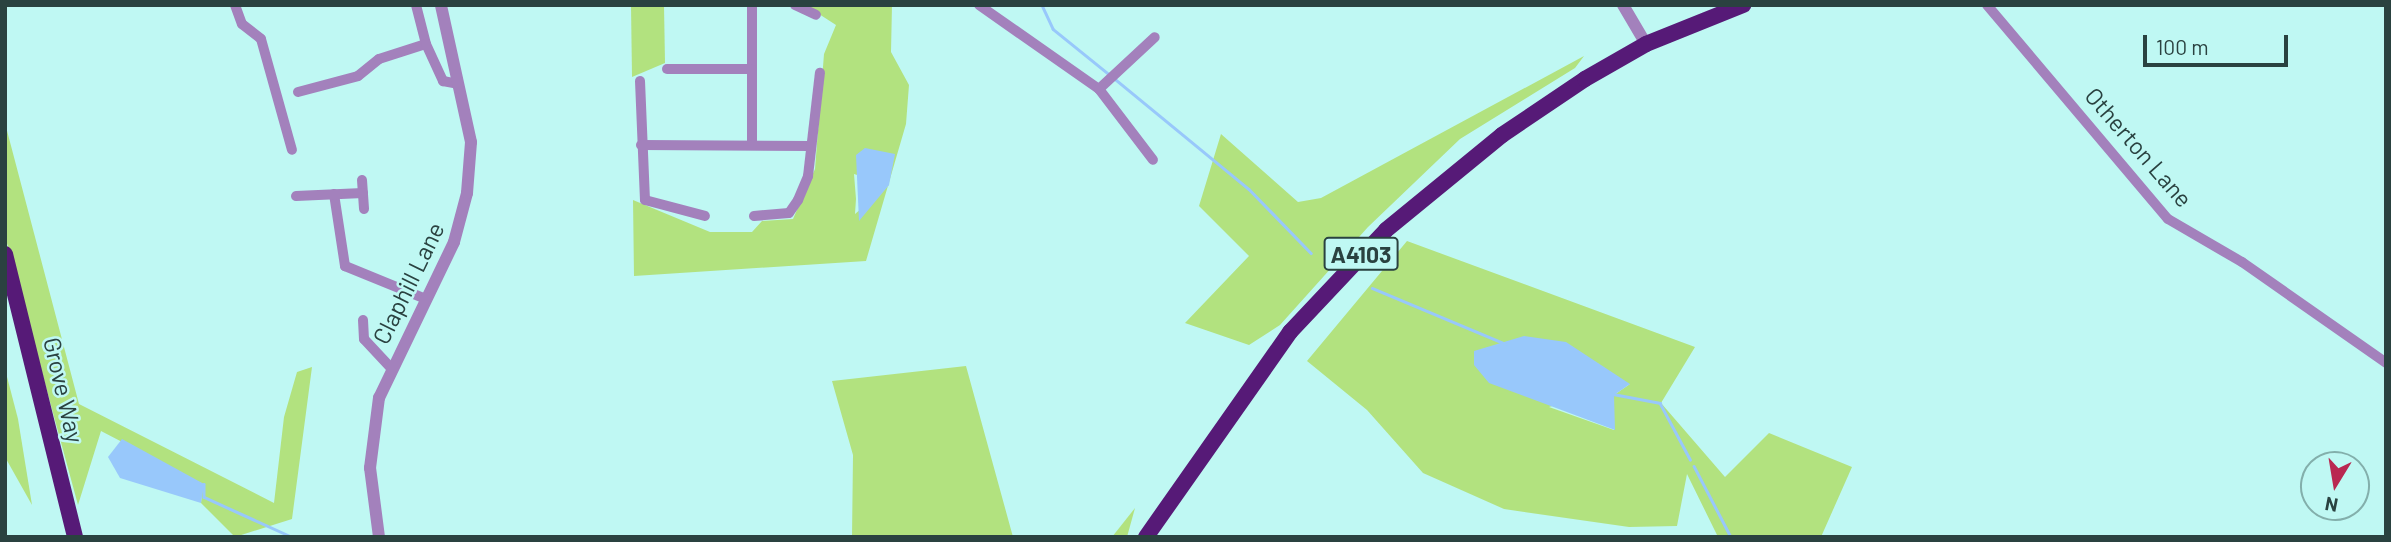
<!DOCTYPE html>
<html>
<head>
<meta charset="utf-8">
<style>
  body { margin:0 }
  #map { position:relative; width:2391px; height:542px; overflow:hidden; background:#bff8f3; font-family:Barlow,sans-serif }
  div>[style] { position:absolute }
  .green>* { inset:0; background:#b2e27f }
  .water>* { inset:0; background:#98c8fb }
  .stream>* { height:2.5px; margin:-1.25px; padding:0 1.25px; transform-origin:1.25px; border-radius:1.25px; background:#98c8fb }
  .minor>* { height:10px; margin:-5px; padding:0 5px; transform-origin:5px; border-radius:5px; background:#a381bc }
  .tertiary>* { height:12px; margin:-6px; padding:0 6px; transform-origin:6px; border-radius:6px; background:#a381bc }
  .trunk>* { height:16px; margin:-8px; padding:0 8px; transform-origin:8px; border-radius:8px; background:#561a77 }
  span { translate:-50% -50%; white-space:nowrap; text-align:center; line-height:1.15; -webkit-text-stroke:5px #bff8f3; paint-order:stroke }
  .shield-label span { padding:2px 5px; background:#bff8f3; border:2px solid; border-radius:5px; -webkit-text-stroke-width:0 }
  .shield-label { font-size:23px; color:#2a4240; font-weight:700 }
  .street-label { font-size:24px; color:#2a4240 }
  .frame { position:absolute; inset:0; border:7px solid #2a4240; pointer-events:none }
  .north { position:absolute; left:2300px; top:451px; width:70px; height:70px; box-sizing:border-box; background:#bff8f3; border:2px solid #83afab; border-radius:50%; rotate:191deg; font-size:19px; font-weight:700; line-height:28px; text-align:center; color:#2a4240 }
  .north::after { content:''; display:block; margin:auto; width:24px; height:32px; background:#b92851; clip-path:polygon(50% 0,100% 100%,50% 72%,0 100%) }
  .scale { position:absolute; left:2143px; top:35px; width:145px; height:32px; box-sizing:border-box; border:4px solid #2a4240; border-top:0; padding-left:9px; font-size:21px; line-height:24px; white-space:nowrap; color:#2a4240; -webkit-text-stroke:5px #bff8f3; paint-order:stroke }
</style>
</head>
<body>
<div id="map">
  <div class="green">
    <div style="clip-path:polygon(631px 5px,664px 5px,665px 63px,632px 77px)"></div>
    <div style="clip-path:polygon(evenodd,805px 5px,892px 5px,891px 52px,909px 85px,906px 124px,866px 261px,634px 276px,633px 200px,710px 232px,752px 232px,762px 221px,793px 219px,815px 169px,824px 54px,836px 25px,805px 5px,854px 174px,889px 185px,855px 214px,856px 199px,854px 174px)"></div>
    <div style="clip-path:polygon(1584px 56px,1575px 68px,1460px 139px,1368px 227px,1280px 325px,1249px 345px,1185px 323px,1249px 256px,1199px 206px,1221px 134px,1298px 202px,1321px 198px)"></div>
    <div style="clip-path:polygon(5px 123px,79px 404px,274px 503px,284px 417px,297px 372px,312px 367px,292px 519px,235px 537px,201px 503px,203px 484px,101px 431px,78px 505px,5px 236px)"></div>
    <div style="clip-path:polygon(evenodd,1407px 241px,1695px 347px,1661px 403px,1725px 477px,1769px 433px,1852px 467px,1821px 537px,1718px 537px,1687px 474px,1677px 526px,1629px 527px,1504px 509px,1423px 473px,1367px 410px,1307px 361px,1407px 241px,1630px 384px,1614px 395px,1614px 430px,1549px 407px,1630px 384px)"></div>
    <div style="clip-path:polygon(966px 366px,1013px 537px,852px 537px,853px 455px,832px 381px)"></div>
    <div style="clip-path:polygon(5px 369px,18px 419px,32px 505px,5px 457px)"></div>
    <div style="clip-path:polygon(1135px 508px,1127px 537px,1112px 537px)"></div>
  </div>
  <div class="water">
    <div style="clip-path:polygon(865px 148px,895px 154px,889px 185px,859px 221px,856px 155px)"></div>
    <div style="clip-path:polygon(1524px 336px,1566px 342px,1630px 384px,1614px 395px,1615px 430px,1489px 383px,1474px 365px,1474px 351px)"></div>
    <div style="clip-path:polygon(122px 439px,204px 484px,201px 503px,120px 478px,108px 457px)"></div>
  </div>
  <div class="stream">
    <div style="left:1042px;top:5px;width:26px;rotate:65deg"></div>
    <div style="left:1053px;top:29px;width:73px;rotate:38.9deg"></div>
    <div style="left:1115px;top:79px;width:173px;rotate:39.4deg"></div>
    <div style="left:1249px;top:189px;width:89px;rotate:45.9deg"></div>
    <div style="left:1372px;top:288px;width:145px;rotate:22.7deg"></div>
    <div style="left:1613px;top:394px;width:48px;rotate:10.8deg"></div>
    <div style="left:1660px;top:403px;width:64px;rotate:61.8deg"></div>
    <div style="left:1694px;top:466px;width:80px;rotate:62.5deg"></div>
    <div style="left:204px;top:484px;width:13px;rotate:90deg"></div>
    <div style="left:204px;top:497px;width:97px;rotate:24.4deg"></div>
  </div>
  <div class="minor">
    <div style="left:235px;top:5px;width:20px;rotate:70deg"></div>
    <div style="left:242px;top:24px;width:24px;rotate:38deg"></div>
    <div style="left:261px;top:39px;width:115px;rotate:74.4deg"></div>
    <div style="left:416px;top:5px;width:40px;rotate:75.6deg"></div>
    <div style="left:752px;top:5px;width:139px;rotate:90deg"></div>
    <div style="left:795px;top:5px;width:23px;rotate:25deg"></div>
    <div style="left:979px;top:5px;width:146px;rotate:35deg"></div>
    <div style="left:1099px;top:89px;width:89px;rotate:52.7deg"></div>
    <div style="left:1987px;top:5px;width:280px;rotate:49.8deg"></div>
    <div style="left:2168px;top:219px;width:86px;rotate:30.2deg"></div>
    <div style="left:2242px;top:262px;width:176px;rotate:35deg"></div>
    <div style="left:667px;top:69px;width:84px"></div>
    <div style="left:640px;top:81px;width:119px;rotate:87.6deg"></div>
    <div style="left:645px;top:200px;width:62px;rotate:14.9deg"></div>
    <div style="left:1099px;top:89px;width:76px;rotate:-42.9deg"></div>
    <div style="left:298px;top:92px;width:62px;rotate:-14.9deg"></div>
    <div style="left:358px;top:76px;width:27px;rotate:-39deg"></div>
    <div style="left:379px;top:59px;width:49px;rotate:-17.7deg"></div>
    <div style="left:426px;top:44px;width:41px;rotate:65.3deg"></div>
    <div style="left:443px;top:81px;width:15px;rotate:11deg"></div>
    <div style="left:641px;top:145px;width:170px;rotate:0.3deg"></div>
    <div style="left:362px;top:180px;width:29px;rotate:86deg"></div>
    <div style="left:334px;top:194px;width:73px;rotate:81.3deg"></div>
    <div style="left:345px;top:266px;width:87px;rotate:22.2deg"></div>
    <div style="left:296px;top:196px;width:67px;rotate:-2.6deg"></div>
    <div style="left:754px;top:216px;width:35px;rotate:-5deg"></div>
    <div style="left:789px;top:213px;width:16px;rotate:-55deg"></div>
    <div style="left:798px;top:200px;width:26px;rotate:-67deg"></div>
    <div style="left:808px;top:176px;width:104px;rotate:-83.4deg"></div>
    <div style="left:363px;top:320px;width:19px;rotate:87deg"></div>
    <div style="left:364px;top:339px;width:40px;rotate:47deg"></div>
  </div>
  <div class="tertiary">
    <div style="left:1623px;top:5px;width:45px;rotate:59.5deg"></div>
    <div style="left:379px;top:537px;width:70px;rotate:-97.4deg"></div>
    <div style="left:370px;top:468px;width:71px;rotate:-82.7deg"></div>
    <div style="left:379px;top:398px;width:173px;rotate:-64.3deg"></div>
    <div style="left:454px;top:242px;width:51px;rotate:-75.1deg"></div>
    <div style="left:467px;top:193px;width:51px;rotate:-85.5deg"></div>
    <div style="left:471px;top:142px;width:140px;rotate:-102.4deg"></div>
  </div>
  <div class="trunk">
    <div style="left:5px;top:254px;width:292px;rotate:76.1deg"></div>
    <div style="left:1146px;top:537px;width:251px;rotate:-54.9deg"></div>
    <div style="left:1290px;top:332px;width:140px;rotate:-46.7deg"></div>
    <div style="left:1386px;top:230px;width:150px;rotate:-39.3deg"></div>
    <div style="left:1502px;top:135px;width:100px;rotate:-34deg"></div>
    <div style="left:1585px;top:79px;width:70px;rotate:-29.8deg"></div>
    <div style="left:1646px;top:44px;width:105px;rotate:-21.9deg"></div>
  </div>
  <div class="shield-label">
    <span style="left:1361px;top:254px">A4103</span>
  </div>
  <div class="street-label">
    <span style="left:2139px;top:147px;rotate:49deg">Otherton Lane</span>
    <span style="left:408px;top:283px;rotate:-64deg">Claphill Lane</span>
    <span style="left:64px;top:390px;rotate:77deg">Grove Way</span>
  </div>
  <div class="frame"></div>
  <div class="north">N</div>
  <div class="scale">100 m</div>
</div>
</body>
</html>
